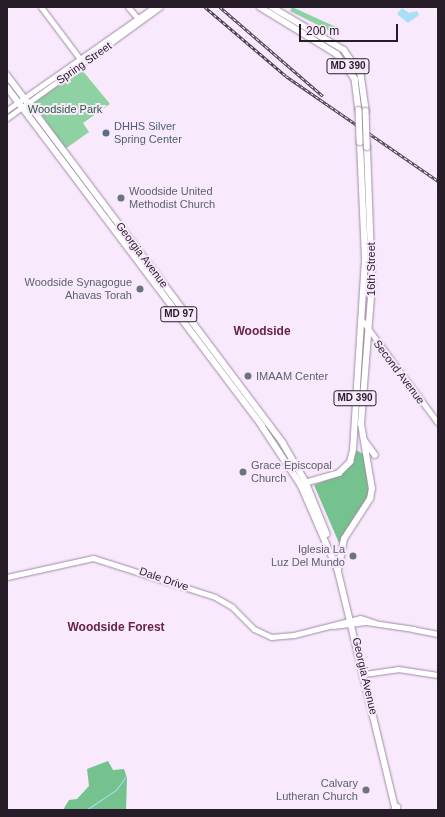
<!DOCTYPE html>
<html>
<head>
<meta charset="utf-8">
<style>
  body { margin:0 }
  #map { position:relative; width:445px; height:817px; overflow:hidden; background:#f8e9fc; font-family:Arial,sans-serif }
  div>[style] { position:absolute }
  .green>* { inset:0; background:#8ed1a2 }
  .forest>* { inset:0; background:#76c28e }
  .water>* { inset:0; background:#aadff8 }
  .stream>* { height:1px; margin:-0.5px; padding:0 0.5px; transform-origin:0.5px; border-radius:0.5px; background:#aadff8 }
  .roads { filter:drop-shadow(0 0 1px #a08aa6) drop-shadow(0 0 1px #a08aa6) }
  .secondary>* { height:5px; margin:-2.5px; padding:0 2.5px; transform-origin:2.5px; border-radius:2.5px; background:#fff }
  .primary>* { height:5.5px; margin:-2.75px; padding:0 2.75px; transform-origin:2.75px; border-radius:2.75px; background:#fff }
  .highway>* { height:7px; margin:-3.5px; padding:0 3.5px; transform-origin:3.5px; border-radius:3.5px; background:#fff }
  .rail>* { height:2.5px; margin-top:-1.25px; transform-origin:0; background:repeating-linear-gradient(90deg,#f8e9fc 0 3px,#493f4c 0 6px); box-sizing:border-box; border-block:1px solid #493f4c }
  .bridges { filter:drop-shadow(0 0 1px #a08aa6) drop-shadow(0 0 1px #a08aa6) }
  .primary-bridge>* { height:5.5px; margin:-2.75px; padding:0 2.75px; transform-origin:2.75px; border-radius:2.75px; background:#fff }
  .dots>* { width:11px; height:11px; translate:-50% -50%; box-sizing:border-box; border:2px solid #f8e9fc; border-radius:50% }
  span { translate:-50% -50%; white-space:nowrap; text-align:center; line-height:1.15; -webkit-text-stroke:4px #f8e9fc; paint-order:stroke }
  .shield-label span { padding:1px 3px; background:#f8e9fc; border:1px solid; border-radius:3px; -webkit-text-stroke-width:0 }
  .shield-label { font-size:10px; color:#261d28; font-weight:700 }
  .street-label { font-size:11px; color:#261d28 }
  .park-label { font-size:11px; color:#245b38 }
  .service-label { font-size:11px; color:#4e5e75 }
  .left { translate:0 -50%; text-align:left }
  .worship-label { font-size:11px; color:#5b616d }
  .right { translate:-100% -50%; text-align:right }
  .neighbourhood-label { font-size:12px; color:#672543; font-weight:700 }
  .frame { position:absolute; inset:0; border:8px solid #261d28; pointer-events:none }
  .scale { position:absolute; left:299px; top:24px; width:99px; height:18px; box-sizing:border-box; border:2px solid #261d28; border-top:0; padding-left:5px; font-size:12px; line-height:14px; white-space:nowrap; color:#261d28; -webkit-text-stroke:3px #f8e9fc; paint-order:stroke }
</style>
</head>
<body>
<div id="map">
  <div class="green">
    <div style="clip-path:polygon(292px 7px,336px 27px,336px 34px,290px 11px)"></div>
    <div style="clip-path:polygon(82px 70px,110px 104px,83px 123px,89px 132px,65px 149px,33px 103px)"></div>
  </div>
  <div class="forest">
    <div style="clip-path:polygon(356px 450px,365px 455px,369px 498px,339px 543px,314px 485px,341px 475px,351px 464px)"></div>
    <div style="clip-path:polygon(108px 761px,113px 770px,124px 769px,127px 778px,126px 810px,63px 810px,69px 800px,77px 799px,89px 786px,87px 769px)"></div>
  </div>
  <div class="water">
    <div style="clip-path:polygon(402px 8px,409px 13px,417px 11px,419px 15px,408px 23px,397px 14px)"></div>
  </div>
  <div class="stream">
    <div style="left:86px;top:810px;width:36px;rotate:-34deg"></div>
    <div style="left:116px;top:790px;width:17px;rotate:-54deg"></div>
  </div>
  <div class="roads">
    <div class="secondary">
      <div style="left:41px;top:7px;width:70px;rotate:53.1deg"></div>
      <div style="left:128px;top:7px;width:18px;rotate:49deg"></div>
      <div style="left:7px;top:110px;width:179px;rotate:-35deg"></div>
      <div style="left:7px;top:118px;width:189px;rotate:-36deg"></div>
      <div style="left:361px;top:319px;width:129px;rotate:53.5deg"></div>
      <div style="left:7px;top:577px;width:88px;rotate:-12.5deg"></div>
      <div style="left:93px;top:558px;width:128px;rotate:17.7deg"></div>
      <div style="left:215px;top:597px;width:20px;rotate:30deg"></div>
      <div style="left:232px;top:607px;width:31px;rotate:45deg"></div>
      <div style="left:254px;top:629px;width:19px;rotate:25deg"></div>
      <div style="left:271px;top:637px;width:23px;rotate:-5deg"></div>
      <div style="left:294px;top:635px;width:68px;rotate:-14.4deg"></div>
      <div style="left:360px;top:618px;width:16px;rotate:18deg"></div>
      <div style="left:333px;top:626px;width:33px;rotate:-7deg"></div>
      <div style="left:366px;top:622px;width:48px;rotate:8.5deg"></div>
      <div style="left:412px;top:629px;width:26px;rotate:11deg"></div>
      <div style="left:364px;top:674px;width:34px;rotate:-8deg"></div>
      <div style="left:398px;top:669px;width:40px;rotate:8.5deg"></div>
    </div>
    <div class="primary">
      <div style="left:260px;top:7px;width:90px;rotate:31.4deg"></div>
      <div style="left:337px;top:54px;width:31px;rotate:54deg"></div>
      <div style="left:355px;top:79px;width:31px;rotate:83deg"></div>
      <div style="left:272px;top:7px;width:84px;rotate:30.8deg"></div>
      <div style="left:344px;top:50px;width:29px;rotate:55deg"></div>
      <div style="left:361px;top:74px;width:37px;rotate:82deg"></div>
      <div style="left:7px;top:75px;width:460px;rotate:53.1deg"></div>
      <div style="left:283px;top:443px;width:45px;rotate:59.5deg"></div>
      <div style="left:306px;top:482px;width:56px;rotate:68deg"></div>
      <div style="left:7px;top:87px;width:424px;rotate:53deg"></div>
      <div style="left:262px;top:426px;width:71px;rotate:56.5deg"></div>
      <div style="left:301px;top:485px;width:93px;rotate:66.5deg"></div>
      <div style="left:338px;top:570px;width:247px;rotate:76.4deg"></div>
      <div style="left:365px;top:441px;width:17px;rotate:54deg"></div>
      <div style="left:305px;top:483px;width:35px;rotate:-16deg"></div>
      <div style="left:339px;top:473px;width:16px;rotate:-45deg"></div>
      <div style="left:350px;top:462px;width:12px;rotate:-76deg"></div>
      <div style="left:353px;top:450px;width:192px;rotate:-86.4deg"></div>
      <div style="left:365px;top:258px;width:116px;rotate:-92.5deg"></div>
      <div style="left:339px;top:567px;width:28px;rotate:-80deg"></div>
      <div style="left:344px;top:539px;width:48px;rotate:-57deg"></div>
      <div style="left:370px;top:499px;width:10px;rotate:-79deg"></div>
      <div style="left:372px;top:489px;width:66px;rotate:-99.6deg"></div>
      <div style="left:361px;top:424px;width:140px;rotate:-85.5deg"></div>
      <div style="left:372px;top:284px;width:137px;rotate:-92.1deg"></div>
    </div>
    <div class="highway">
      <div style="left:394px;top:810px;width:4px;rotate:-56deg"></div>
    </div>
  </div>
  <div class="rail">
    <div style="left:205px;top:7px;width:106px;rotate:40.4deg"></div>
    <div style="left:286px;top:76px;width:185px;rotate:34.6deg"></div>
    <div style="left:220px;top:7px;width:136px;rotate:40.8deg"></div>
  </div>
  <div class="bridges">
    <div class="primary-bridge">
      <div style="left:359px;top:110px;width:32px;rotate:88deg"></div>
      <div style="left:366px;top:111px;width:36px;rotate:88deg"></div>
    </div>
  </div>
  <div class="dots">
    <div style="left:106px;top:133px;background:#5c6f8a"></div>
    <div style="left:121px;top:198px;background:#6b7280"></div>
    <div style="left:140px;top:289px;background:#6b7280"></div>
    <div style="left:248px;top:376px;background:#6b7280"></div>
    <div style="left:243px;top:472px;background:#6b7280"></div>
    <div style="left:353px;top:556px;background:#6b7280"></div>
    <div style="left:366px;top:790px;background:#6b7280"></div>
  </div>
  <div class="shield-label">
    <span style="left:348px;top:66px">MD 390</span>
    <span style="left:179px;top:314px">MD 97</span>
    <span style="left:355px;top:398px">MD 390</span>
  </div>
  <div class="street-label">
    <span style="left:84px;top:63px;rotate:-35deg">Spring Street</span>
    <span style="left:142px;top:255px;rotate:53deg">Georgia Avenue</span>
    <span style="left:371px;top:269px;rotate:-90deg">16th Street</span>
    <span style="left:399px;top:372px;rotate:53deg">Second Avenue</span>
    <span style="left:164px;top:579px;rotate:19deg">Dale Drive</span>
    <span style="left:365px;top:676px;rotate:77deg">Georgia Avenue</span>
  </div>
  <div class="park-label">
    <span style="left:65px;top:109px">Woodside Park</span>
  </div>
  <div class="service-label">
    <span class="left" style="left:114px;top:133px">DHHS Silver<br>Spring Center</span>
  </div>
  <div class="worship-label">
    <span class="left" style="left:129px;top:198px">Woodside United<br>Methodist Church</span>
    <span class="right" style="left:132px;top:289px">Woodside Synagogue<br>Ahavas Torah</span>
    <span class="left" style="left:256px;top:376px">IMAAM Center</span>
    <span class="left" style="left:251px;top:472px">Grace Episcopal<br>Church</span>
    <span class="right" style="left:345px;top:556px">Iglesia La<br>Luz Del Mundo</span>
    <span class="right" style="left:358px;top:790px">Calvary<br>Lutheran Church</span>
  </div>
  <div class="neighbourhood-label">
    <span style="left:262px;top:332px">Woodside</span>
    <span style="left:116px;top:628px">Woodside Forest</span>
  </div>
  <div class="frame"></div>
  <div class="scale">200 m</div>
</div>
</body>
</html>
